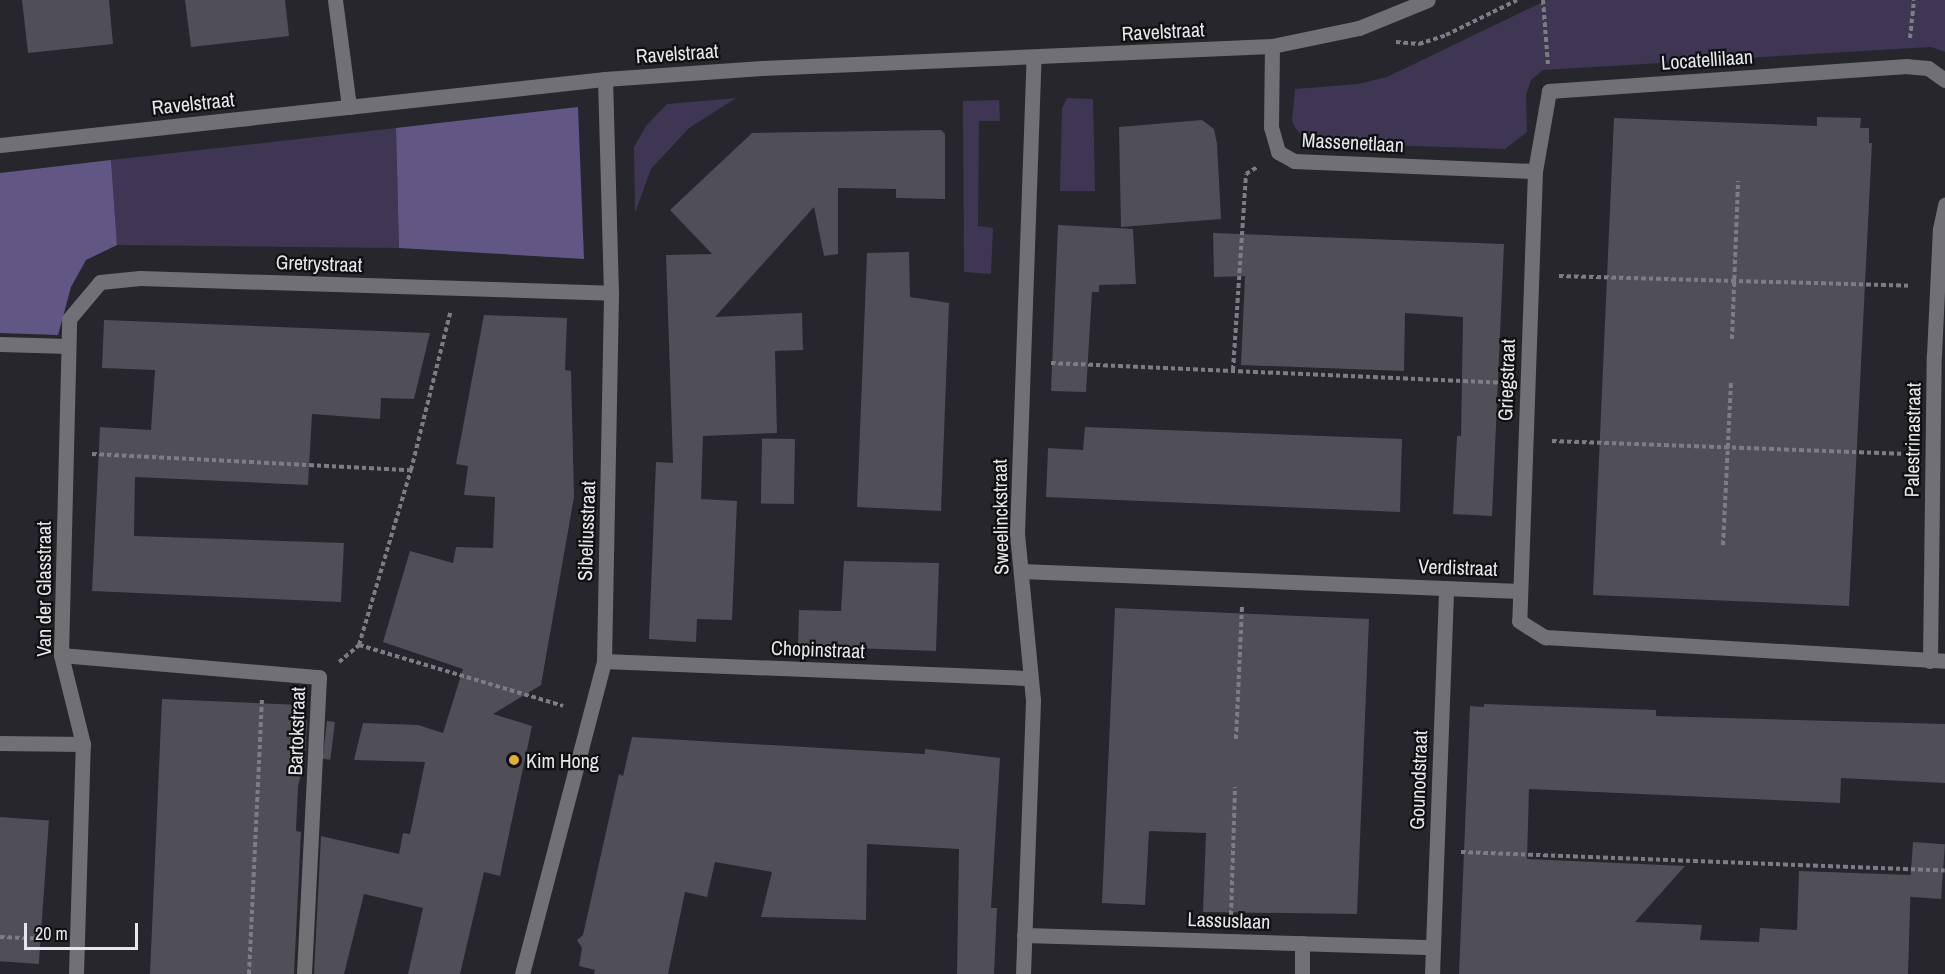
<!DOCTYPE html>
<html>
<head>
<meta charset="utf-8">
<style>
  body { margin:0 }
  #map { position:relative; width:1945px; height:974px; overflow:hidden; background:#27262c; font-family:"Archivo Narrow",sans-serif }
  div>[style] { position:absolute }
  .green>* { inset:0; background:#3e3653 }
  .forest>* { inset:0; background:#625784 }
  .building>* { inset:0; background:#504e56; transform-origin:0 0 }
  .path>* { height:4px; margin-top:-2px; transform-origin:0; background:repeating-linear-gradient(90deg,#7d7d82 0 4.5px,transparent 0 7.5px) }
  .minor>* { height:15px; margin:-7.5px; padding:0 7.5px; transform-origin:7.5px; border-radius:7.5px; background:#717074 }
  .dots>* { width:16px; height:16px; translate:-50% -50%; box-sizing:border-box; border:3px solid #100f12; border-radius:50% }
  span { translate:-50% -50%; white-space:nowrap; text-align:center; line-height:1.15; -webkit-text-stroke:4.5px #100f12; paint-order:stroke }
  .street-label { font-size:20px; color:#e7e7eb }
  .poi-label { font-size:20px; color:#e7e7eb }
  .left { translate:0 -50%; text-align:left }
  .scale { position:absolute; left:24px; top:923px; width:114px; height:27px; box-sizing:border-box; border:3px solid #e7e7eb; border-top:0; padding-left:8px; font-size:18px; line-height:21px; white-space:nowrap; color:#e7e7eb; -webkit-text-stroke:4px #100f12; paint-order:stroke }
</style>
</head>
<body>
<div id="map">
  <div class="green">
    <div style="clip-path:polygon(1547px 0,1945px 0,1945px 52px,1931px 47px,1543px 70px,1531px 80px,1526px 95px,1527px 132px,1505px 149px,1321px 143px,1304px 138px,1296px 129px,1292px 121px,1295px 89px,1358px 84px,1387px 77px)"></div>
    <div style="clip-path:polygon(736px 98px,689px 128px,651px 169px,635px 213px,634px 147px,646px 126px,667px 104px)"></div>
    <div style="clip-path:polygon(1067px 98px,1093px 99px,1095px 191px,1060px 191px,1062px 108px)"></div>
    <div style="clip-path:polygon(999px 100px,1000px 121px,979px 121px,978px 226px,993px 228px,991px 274px,964px 272px,963px 101px)"></div>
    <div style="clip-path:polygon(396px 128px,399px 248px,117px 245px,111px 160px)"></div>
  </div>
  <div class="forest">
    <div style="clip-path:polygon(578px 107px,584px 259px,399px 248px,396px 128px)"></div>
    <div style="clip-path:polygon(111px 160px,117px 245px,86px 260px,71px 287px,58px 335px,0 333px,0 173px)"></div>
  </div>
  <div class="building">
    <div style="clip-path:polygon(22px 0,109px 0,113px 44px,28px 53px)"></div>
    <div style="clip-path:polygon(185px 0,285px 0,289px 36px,191px 47px)"></div>
    <div style="clip-path:polygon(1817px 117px,1861px 118px,1860px 128px,1869px 128px,1869px 143px,1872px 143px,1849px 606px,1593px 595px,1614px 118px,1817px 126px)"></div>
    <div style="clip-path:polygon(1202px 120px,1214px 129px,1217px 144px,1221px 219px,1121px 227px,1119px 127px)"></div>
    <div style="clip-path:polygon(941px 130px,945px 134px,945px 199px,896px 198px,896px 189px,838px 188px,838px 254px,824px 256px,814px 207px,715px 317px,802px 313px,803px 350px,775px 351px,777px 433px,703px 436px,701px 499px,737px 501px,732px 620px,697px 619px,696px 642px,649px 639px,656px 462px,673px 463px,666px 255px,712px 254px,670px 210px,752px 133px)"></div>
    <div style="clip-path:polygon(1058px 225px,1133px 229px,1136px 284px,1099px 285px,1099px 292px,1092px 292px,1086px 392px,1051px 391px)"></div>
    <div style="clip-path:polygon(1213px 233px,1504px 244px,1492px 516px,1453px 514px,1457px 436px,1461px 436px,1463px 317px,1405px 313px,1404px 371px,1241px 365px,1245px 276px,1214px 277px)"></div>
    <div style="clip-path:polygon(909px 252px,910px 297px,949px 303px,941px 511px,857px 507px,867px 253px)"></div>
    <div style="clip-path:polygon(484px 315px,567px 318px,565px 370px,571px 371px,574px 497px,541px 685px,493px 714px,532px 726px,500px 876px,484px 872px,460px 974px,408px 974px,423px 908px,364px 894px,344px 974px,314px 974px,321px 836px,399px 854px,403px 833px,410px 834px,425px 762px,354px 760px,363px 723px,418px 725px,443px 733px,463px 669px,383px 642px,410px 551px,453px 563px,456px 547px,493px 548px,495px 497px,464px 495px,468px 466px,456px 464px)"></div>
    <div style="clip-path:polygon(104px 320px,430px 333px,414px 399px,381px 398px,380px 419px,312px 414px,308px 485px,135px 477px,134px 536px,344px 543px,341px 602px,92px 591px,100px 427px,151px 430px,155px 370px,102px 368px)"></div>
    <div style="clip-path:polygon(1085px 427px,1402px 439px,1400px 512px,1046px 497px,1048px 448px,1083px 450px)"></div>
    <div style="left:795px;top:439px;width:65px;height:33px;rotate:91deg"></div>
    <div style="clip-path:polygon(844px 561px,939px 563px,936px 651px,798px 646px,799px 610px,841px 611px)"></div>
    <div style="clip-path:polygon(1115px 608px,1369px 619px,1357px 914px,1203px 912px,1206px 833px,1149px 831px,1145px 905px,1102px 903px)"></div>
    <div style="clip-path:polygon(162px 699px,301px 705px,300px 720px,307px 721px,305px 759px,298px 786px,296px 831px,301px 832px,294px 974px,150px 974px)"></div>
    <div style="clip-path:polygon(1484px 704px,1656px 710px,1656px 716px,1945px 724px,1945px 783px,1841px 778px,1840px 803px,1529px 789px,1527px 859px,1685px 866px,1635px 922px,1702px 925px,1700px 940px,1759px 942px,1760px 928px,1797px 930px,1799px 871px,1911px 875px,1908px 974px,1459px 974px,1470px 706px,1484px 707px)"></div>
    <div style="left:327px;top:721px;width:8px;height:38px;rotate:7deg"></div>
    <div style="clip-path:polygon(632px 737px,925px 754px,925px 749px,1000px 758px,991px 908px,997px 908px,994px 974px,957px 974px,959px 849px,867px 844px,866px 920px,761px 917px,772px 872px,715px 862px,707px 897px,685px 892px,668px 974px,594px 974px,595px 970px,579px 966px,582px 948px,577px 940px,583px 935px,619px 774px,623px 776px)"></div>
    <div style="left:0;top:817px;width:49px;height:144px;rotate:4deg"></div>
    <div style="left:1913px;top:842px;width:32px;height:55px;rotate:4deg"></div>
  </div>
  <div class="path">
    <div style="left:1543px;top:0;width:65px;rotate:85.6deg"></div>
    <div style="left:1910px;top:38px;width:38px;rotate:-84deg"></div>
    <div style="left:1396px;top:42px;width:23px;rotate:5deg"></div>
    <div style="left:1419px;top:44px;width:28px;rotate:-18deg"></div>
    <div style="left:1446px;top:35px;width:79px;rotate:-26.2deg"></div>
    <div style="left:1559px;top:276px;width:352px;rotate:1.6deg"></div>
    <div style="left:1732px;top:339px;width:158px;rotate:-87.8deg"></div>
    <div style="left:1051px;top:363px;width:451px;rotate:2.5deg"></div>
    <div style="left:1233px;top:370px;width:196px;rotate:-86.2deg"></div>
    <div style="left:1246px;top:174px;width:13px;rotate:-32deg"></div>
    <div style="left:1552px;top:441px;width:356px;rotate:2.1deg"></div>
    <div style="left:92px;top:454px;width:319px;rotate:2.9deg"></div>
    <div style="left:1723px;top:545px;width:164px;rotate:-87.2deg"></div>
    <div style="left:359px;top:645px;width:213px;rotate:16.6deg"></div>
    <div style="left:339px;top:662px;width:26px;rotate:-40deg"></div>
    <div style="left:359px;top:645px;width:183px;rotate:-73.5deg"></div>
    <div style="left:411px;top:470px;width:162px;rotate:-76deg"></div>
    <div style="left:1236px;top:739px;width:134px;rotate:-87.4deg"></div>
    <div style="left:1461px;top:852px;width:484px;rotate:2.2deg"></div>
    <div style="left:1231px;top:915px;width:128px;rotate:-88.2deg"></div>
    <div style="left:0;top:937px;width:52px;rotate:2.2deg"></div>
    <div style="left:249px;top:974px;width:276px;rotate:-87.3deg"></div>
  </div>
  <div class="minor">
    <div style="left:335px;top:0;width:108px;rotate:82.5deg"></div>
    <div style="left:1272px;top:46px;width:81px;rotate:90.7deg"></div>
    <div style="left:1271px;top:127px;width:26px;rotate:74deg"></div>
    <div style="left:1278px;top:152px;width:18px;rotate:29deg"></div>
    <div style="left:1294px;top:161px;width:241px;rotate:2.4deg"></div>
    <div style="left:1945px;top:80px;width:21px;rotate:-145deg"></div>
    <div style="left:1928px;top:68px;width:21px;rotate:-175deg"></div>
    <div style="left:1907px;top:66px;width:359px;rotate:176deg"></div>
    <div style="left:1549px;top:91px;width:81px;rotate:99.9deg"></div>
    <div style="left:1535px;top:171px;width:450px;rotate:92deg"></div>
    <div style="left:1519px;top:621px;width:31px;rotate:32deg"></div>
    <div style="left:1545px;top:637px;width:401px;rotate:3.4deg"></div>
    <div style="left:0;top:145px;width:609px;rotate:-6.23deg"></div>
    <div style="left:605px;top:79px;width:157px;rotate:-4deg"></div>
    <div style="left:762px;top:68px;width:510px;rotate:-2.47deg"></div>
    <div style="left:1272px;top:46px;width:89px;rotate:-11.7deg"></div>
    <div style="left:1359px;top:28px;width:74px;rotate:-22.1deg"></div>
    <div style="left:0;top:344px;width:68px;rotate:1.7deg"></div>
    <div style="left:1021px;top:571px;width:499px;rotate:2.3deg"></div>
    <div style="left:61px;top:655px;width:259px;rotate:4.9deg"></div>
    <div style="left:319px;top:677px;width:297px;rotate:92.9deg"></div>
    <div style="left:604px;top:661px;width:427px;rotate:2.3deg"></div>
    <div style="left:1930px;top:661px;width:306px;rotate:-89.3deg"></div>
    <div style="left:1934px;top:355px;width:126px;rotate:-87.3deg"></div>
    <div style="left:1940px;top:229px;width:25px;rotate:-78deg"></div>
    <div style="left:0;top:743px;width:83px;rotate:0.7deg"></div>
    <div style="left:1024px;top:935px;width:409px;rotate:1.7deg"></div>
    <div style="left:76px;top:974px;width:230px;rotate:-88.3deg"></div>
    <div style="left:83px;top:744px;width:92px;rotate:-103.9deg"></div>
    <div style="left:61px;top:655px;width:336px;rotate:-88.6deg"></div>
    <div style="left:69px;top:319px;width:48px;rotate:-50deg"></div>
    <div style="left:100px;top:282px;width:40px;rotate:-5.7deg"></div>
    <div style="left:140px;top:278px;width:471px;rotate:1.8deg"></div>
    <div style="left:522px;top:974px;width:324px;rotate:-75.3deg"></div>
    <div style="left:604px;top:661px;width:368px;rotate:-88.9deg"></div>
    <div style="left:611px;top:293px;width:214px;rotate:-91.6deg"></div>
    <div style="left:1023px;top:974px;width:274px;rotate:-87.9deg"></div>
    <div style="left:1033px;top:700px;width:168px;rotate:-95.5deg"></div>
    <div style="left:1017px;top:533px;width:475px;rotate:-88deg"></div>
    <div style="left:1302px;top:974px;width:31px;rotate:-90deg"></div>
    <div style="left:1432px;top:974px;width:386px;rotate:-87.9deg"></div>
  </div>
  <div class="dots">
    <div style="left:514px;top:760px;background:#e1af34"></div>
  </div>
  <div class="street-label">
    <span style="left:1163px;top:31px;rotate:-3deg">Ravelstraat</span>
    <span style="left:677px;top:53px;rotate:-4deg">Ravelstraat</span>
    <span style="left:1707px;top:59px;rotate:-4deg">Locatellilaan</span>
    <span style="left:193px;top:103px;rotate:-6deg">Ravelstraat</span>
    <span style="left:1353px;top:142px;rotate:3deg">Massenetlaan</span>
    <span style="left:319px;top:263px;rotate:2deg">Gretrystraat</span>
    <span style="left:1506px;top:380px;rotate:-88deg">Griegstraat</span>
    <span style="left:1912px;top:440px;rotate:-89deg">Palestrinastraat</span>
    <span style="left:1000px;top:517px;rotate:-91deg">Sweelinckstraat</span>
    <span style="left:586px;top:531px;rotate:-88deg">Sibeliusstraat</span>
    <span style="left:1458px;top:567px;rotate:2deg">Verdistraat</span>
    <span style="left:43px;top:589px;rotate:-90deg">Van der Glasstraat</span>
    <span style="left:818px;top:649px;rotate:2deg">Chopinstraat</span>
    <span style="left:296px;top:731px;rotate:-88deg">Bartokstraat</span>
    <span style="left:1418px;top:780px;rotate:-88deg">Gounodstraat</span>
    <span style="left:1229px;top:920px;rotate:2deg">Lassuslaan</span>
  </div>
  <div class="poi-label">
    <span class="left" style="left:526px;top:760px">Kim Hong</span>
  </div>
  <div class="scale">20 m</div>
</div>
</body>
</html>
